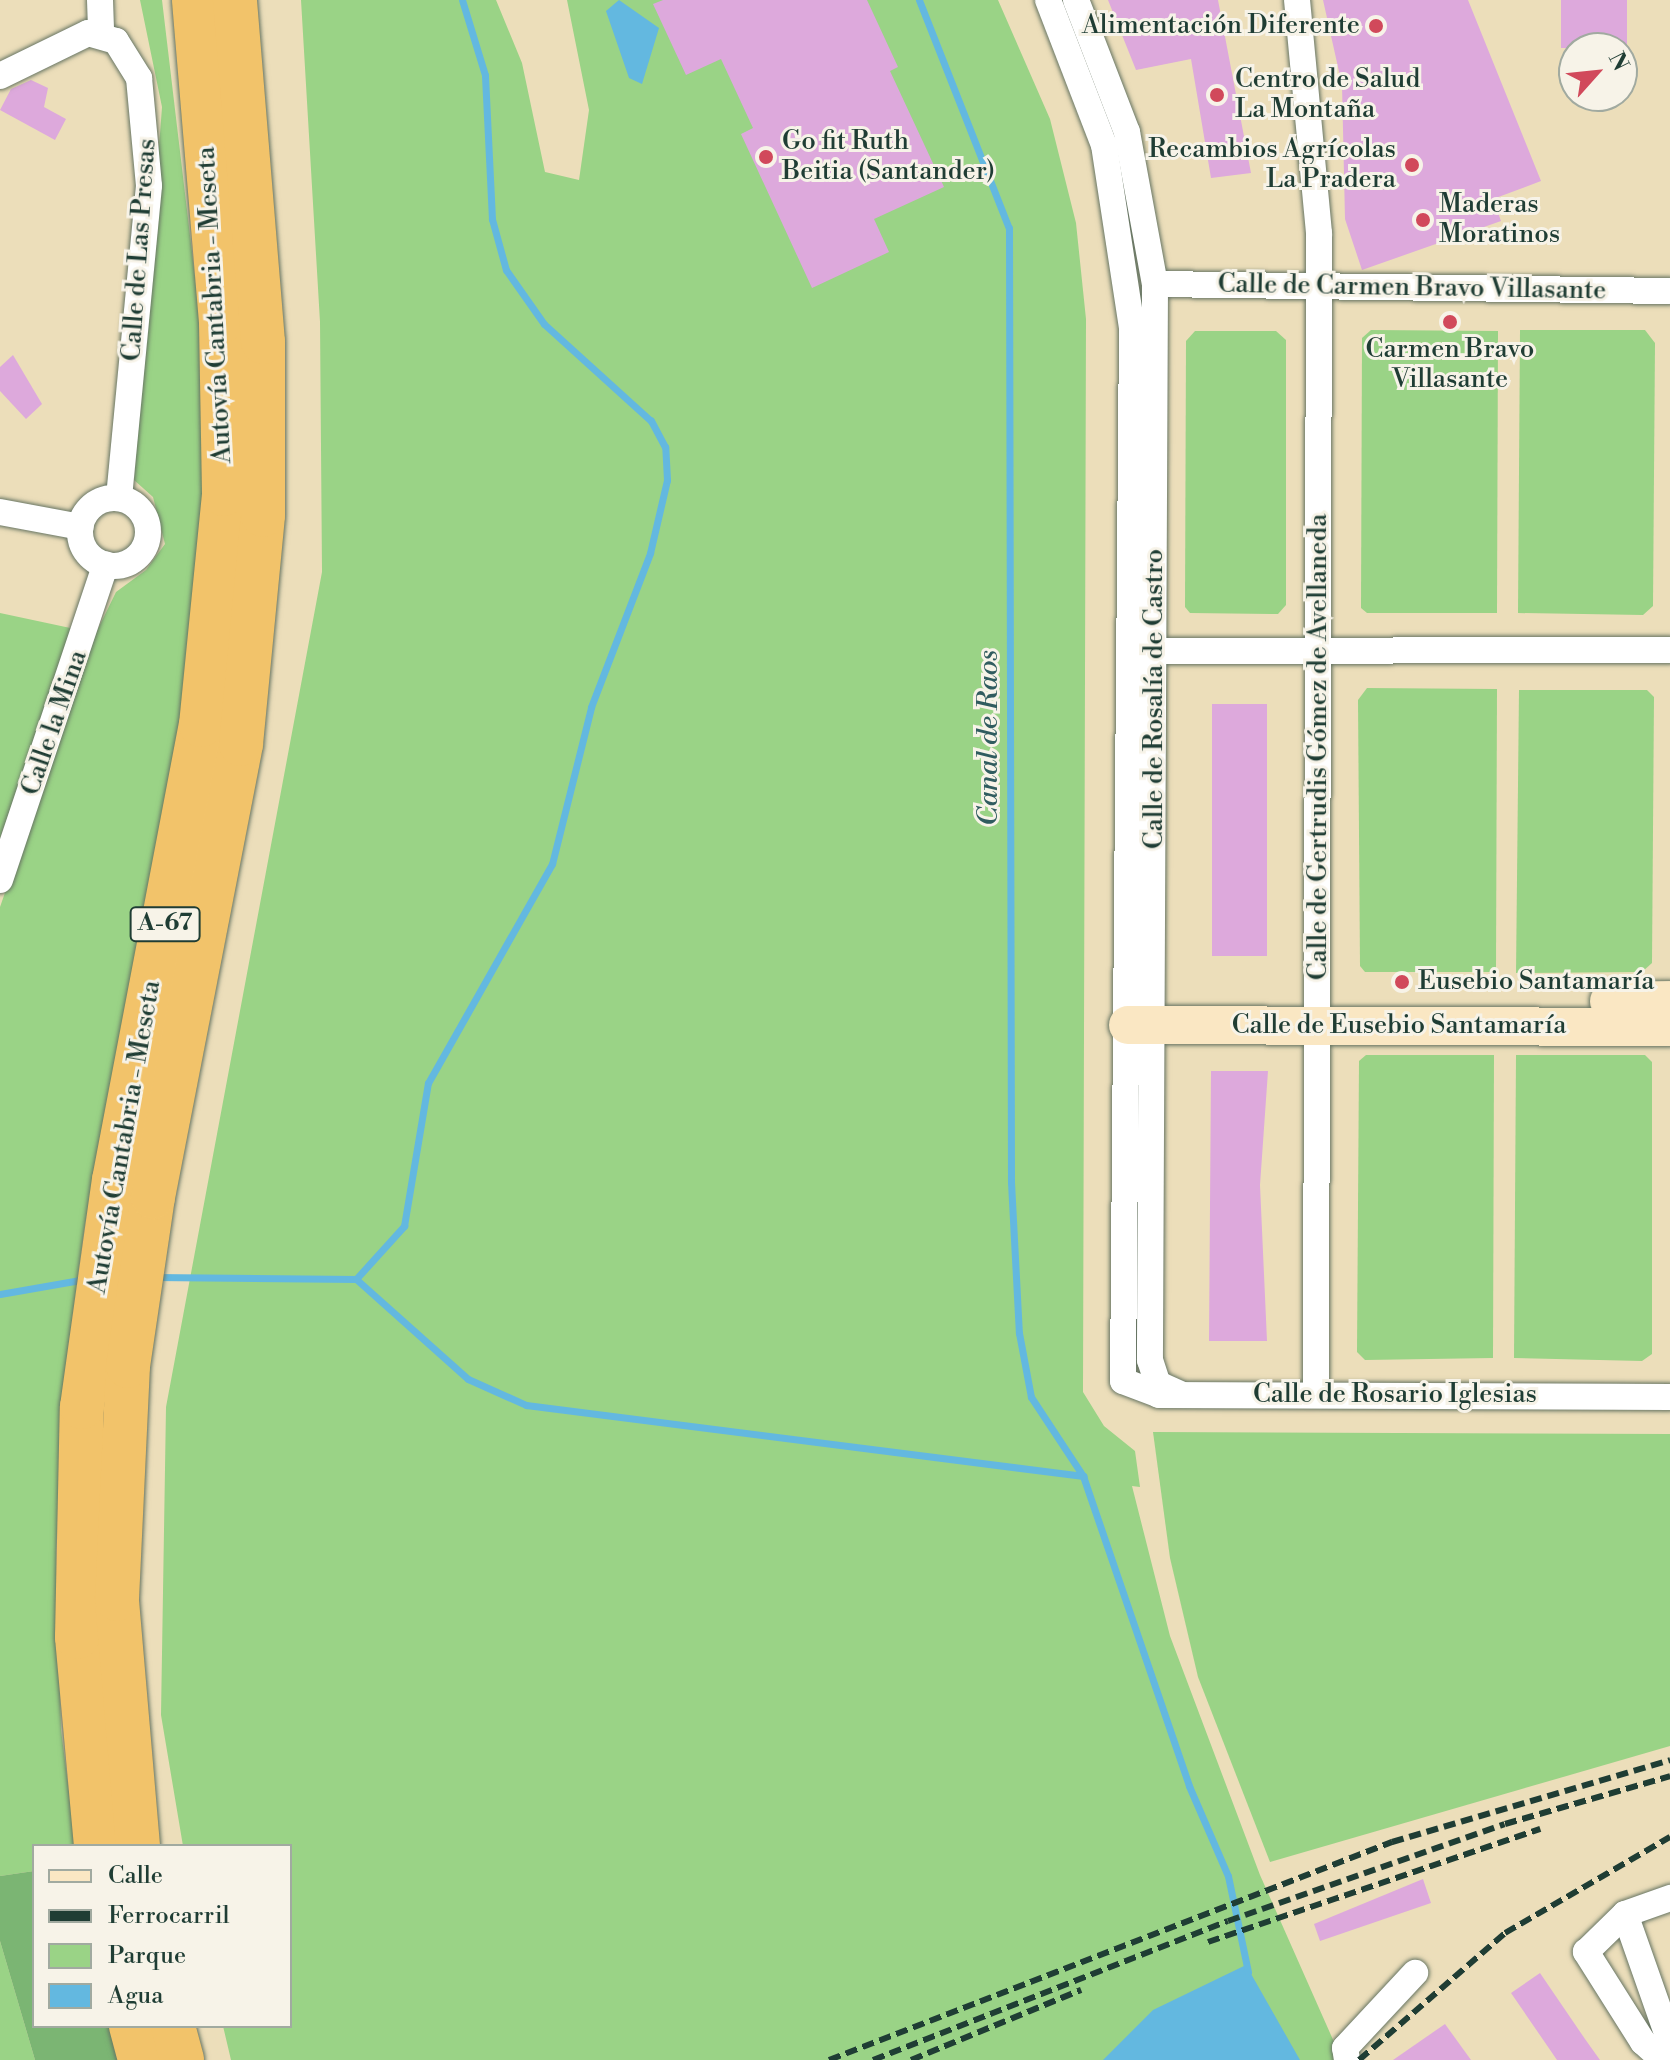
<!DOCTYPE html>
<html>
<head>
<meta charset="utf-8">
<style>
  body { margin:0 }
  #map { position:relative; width:1670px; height:2060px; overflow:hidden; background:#ecdeba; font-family:"Libre Bodoni",serif }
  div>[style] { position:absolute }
  .green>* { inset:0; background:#9ad386 }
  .forest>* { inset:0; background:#7bb573 }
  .water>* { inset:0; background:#63b8e0 }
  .stream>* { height:7px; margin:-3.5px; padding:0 3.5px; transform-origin:3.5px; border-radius:3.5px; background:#63b8e0 }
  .building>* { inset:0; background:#dda9dc; transform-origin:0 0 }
  .roads { filter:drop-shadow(0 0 2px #677563) drop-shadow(0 0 2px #677563) }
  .minor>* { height:26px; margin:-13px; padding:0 13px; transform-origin:13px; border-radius:13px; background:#fff }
  .minor>.ring { margin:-13px; padding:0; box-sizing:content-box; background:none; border:26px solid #fff; border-radius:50% }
  .secondary>* { height:38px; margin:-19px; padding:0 19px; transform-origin:19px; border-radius:19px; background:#fae7c3 }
  .motorway>* { height:44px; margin:-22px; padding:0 22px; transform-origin:22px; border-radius:22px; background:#f2c36a }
  .rail>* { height:6px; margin-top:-3px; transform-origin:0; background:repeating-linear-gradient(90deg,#1f3d34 0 12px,transparent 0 18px) }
  .dots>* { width:22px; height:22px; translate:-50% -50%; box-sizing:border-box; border:4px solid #f7f3e8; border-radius:50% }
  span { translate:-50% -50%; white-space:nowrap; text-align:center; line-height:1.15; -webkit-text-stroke:6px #f7f3e8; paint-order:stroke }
  .shield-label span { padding:2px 6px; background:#f7f3e8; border:2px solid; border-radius:6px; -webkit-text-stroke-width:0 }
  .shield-label { font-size:24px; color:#1f3d34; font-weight:700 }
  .poi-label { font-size:26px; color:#1f3d34 }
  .right { translate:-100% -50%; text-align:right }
  .left { translate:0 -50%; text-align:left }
  .street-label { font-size:26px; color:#1f3d34 }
  .water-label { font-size:28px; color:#305c5f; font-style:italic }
  .legend { position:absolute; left:32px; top:1844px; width:260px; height:184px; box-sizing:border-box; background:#f7f3e8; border:2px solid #a1aaa0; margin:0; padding:10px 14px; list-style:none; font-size:24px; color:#1f3d34 }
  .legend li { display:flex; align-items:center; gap:16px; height:40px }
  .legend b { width:40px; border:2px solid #a1aaa0 }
  .north { position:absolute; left:1558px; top:32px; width:80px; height:80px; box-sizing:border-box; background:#f7f3e8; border:2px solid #a1aaa0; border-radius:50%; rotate:63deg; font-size:22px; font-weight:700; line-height:32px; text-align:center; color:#1f3d34 }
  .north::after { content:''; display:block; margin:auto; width:28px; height:36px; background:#d1495b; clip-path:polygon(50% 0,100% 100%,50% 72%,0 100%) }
</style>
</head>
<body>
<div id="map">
  <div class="green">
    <div style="clip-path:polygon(140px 0,162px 0,203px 345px,204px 478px,185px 703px,85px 1224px,64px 1379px,56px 1552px,61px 1730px,76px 1846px,34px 1846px,34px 1871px,0 1876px,0 907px,96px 633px,116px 592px,146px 570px,165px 544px,153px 497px,134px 480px,162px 107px)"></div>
    <div style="clip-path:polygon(301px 0,496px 0,522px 63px,545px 172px,579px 180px,589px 110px,567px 0,998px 0,1050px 119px,1076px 223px,1086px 319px,1083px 1392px,1104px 1426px,1135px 1451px,1140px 1487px,1132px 1486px,1170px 1636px,1260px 1875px,1342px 2060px,231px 2060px,223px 2026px,290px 2026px,290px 1846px,183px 1846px,161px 1715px,166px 1407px,322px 572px,320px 322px)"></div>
    <div style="clip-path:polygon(1371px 330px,1498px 331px,1497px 613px,1367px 613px,1361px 608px,1362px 338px)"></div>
    <div style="clip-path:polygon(1520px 330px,1645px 330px,1655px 343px,1653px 606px,1643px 615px,1518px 613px)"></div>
    <div style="clip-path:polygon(1195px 331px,1276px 331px,1286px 340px,1286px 605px,1278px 614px,1190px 613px,1185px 607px,1186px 341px)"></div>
    <div style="clip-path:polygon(0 613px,75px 629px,0 838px)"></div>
    <div style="clip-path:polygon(1367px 688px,1497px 689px,1496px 972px,1365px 972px,1360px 966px,1358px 700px)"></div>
    <div style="clip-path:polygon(1519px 690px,1647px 690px,1654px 697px,1652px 963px,1642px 972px,1516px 973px)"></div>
    <div style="clip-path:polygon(1366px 1055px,1494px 1055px,1493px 1358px,1365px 1360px,1357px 1352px,1359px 1061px)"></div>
    <div style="clip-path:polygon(1516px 1055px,1645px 1055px,1652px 1062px,1652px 1354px,1642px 1361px,1514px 1358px)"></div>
    <div style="clip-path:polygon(1153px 1432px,1670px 1434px,1670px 1746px,1270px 1862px,1198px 1677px,1170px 1558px)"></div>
    <div style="clip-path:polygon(0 1941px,35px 2060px,0 2060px)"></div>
  </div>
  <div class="forest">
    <div style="clip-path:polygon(34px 1871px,34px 2026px,109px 2026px,119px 2060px,35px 2060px,0 1941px,0 1876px)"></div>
  </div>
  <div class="water">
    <div style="clip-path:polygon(619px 0,659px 28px,642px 84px,629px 78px,606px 11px)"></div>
    <div style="clip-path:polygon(1246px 1965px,1300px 2060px,1103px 2060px,1153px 2010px)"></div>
  </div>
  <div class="stream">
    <div style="left:919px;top:0;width:245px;rotate:68.5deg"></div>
    <div style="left:1009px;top:228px;width:954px;rotate:89.88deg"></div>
    <div style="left:1011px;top:1182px;width:151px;rotate:87deg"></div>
    <div style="left:1019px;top:1333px;width:65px;rotate:79.4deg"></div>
    <div style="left:1031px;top:1397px;width:95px;rotate:56.6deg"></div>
    <div style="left:1083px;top:1476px;width:328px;rotate:71.1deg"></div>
    <div style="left:1189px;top:1786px;width:98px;rotate:66.6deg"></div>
    <div style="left:1228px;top:1876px;width:98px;rotate:78.2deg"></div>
    <div style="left:154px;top:1277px;width:202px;rotate:0.6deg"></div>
    <div style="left:356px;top:1279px;width:150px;rotate:41.8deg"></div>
    <div style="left:468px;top:1379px;width:64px;rotate:24.1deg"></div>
    <div style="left:526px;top:1405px;width:562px;rotate:7.26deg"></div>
    <div style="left:356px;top:1279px;width:72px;rotate:-47.8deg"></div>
    <div style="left:404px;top:1226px;width:145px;rotate:-80.5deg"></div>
    <div style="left:428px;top:1083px;width:252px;rotate:-60.5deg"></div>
    <div style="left:552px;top:864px;width:162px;rotate:-76deg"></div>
    <div style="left:591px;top:707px;width:165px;rotate:-69deg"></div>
    <div style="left:650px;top:553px;width:75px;rotate:-76.9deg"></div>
    <div style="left:667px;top:480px;width:33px;rotate:-93deg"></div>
    <div style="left:665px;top:447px;width:30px;rotate:-118deg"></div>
    <div style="left:651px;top:421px;width:144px;rotate:-137.8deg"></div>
    <div style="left:544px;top:324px;width:66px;rotate:-125.1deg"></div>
    <div style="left:506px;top:270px;width:53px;rotate:-105.4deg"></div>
    <div style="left:492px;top:219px;width:144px;rotate:-92.8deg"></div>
    <div style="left:485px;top:75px;width:78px;rotate:-107deg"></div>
    <div style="left:0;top:1294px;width:87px;rotate:-9.9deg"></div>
  </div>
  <div class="building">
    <div style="clip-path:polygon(663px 0,867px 0,898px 67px,890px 71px,944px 187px,874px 219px,889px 252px,812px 288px,741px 134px,753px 128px,721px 59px,686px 75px,653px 4px)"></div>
    <div style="clip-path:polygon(1108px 0,1218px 0,1251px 173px,1211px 178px,1191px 59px,1136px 70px)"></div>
    <div style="clip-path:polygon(1323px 0,1468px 0,1541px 181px,1493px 199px,1501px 221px,1362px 270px,1345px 219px,1342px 85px)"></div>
    <div style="left:1561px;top:0;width:66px;height:48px"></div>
    <div style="clip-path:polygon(31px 80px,48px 88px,44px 107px,66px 119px,55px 140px,0 110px,11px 89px)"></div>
    <div style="clip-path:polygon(13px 355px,42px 404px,26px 419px,0 391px,0 367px)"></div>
    <div style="left:1212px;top:704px;width:55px;height:252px"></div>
    <div style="clip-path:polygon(1211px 1071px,1268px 1071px,1260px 1185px,1267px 1341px,1209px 1341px)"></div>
    <div style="clip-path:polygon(1423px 1879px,1431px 1903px,1320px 1941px,1314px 1924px)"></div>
    <div style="clip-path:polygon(1540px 1973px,1585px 2039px,1600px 2060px,1557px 2060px,1511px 1993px)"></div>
    <div style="clip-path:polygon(1445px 2024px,1471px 2060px,1393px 2060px)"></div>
  </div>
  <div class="roads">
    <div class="minor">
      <div style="left:100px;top:0;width:33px;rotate:88deg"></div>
      <div style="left:1048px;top:0;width:155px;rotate:68.9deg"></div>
      <div style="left:1104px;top:145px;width:184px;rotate:81.3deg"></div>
      <div style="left:1132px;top:327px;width:1054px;rotate:90.49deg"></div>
      <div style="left:1123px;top:1381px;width:39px;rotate:21deg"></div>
      <div style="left:1159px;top:1395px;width:511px;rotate:0.22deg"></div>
      <div style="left:1076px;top:0;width:142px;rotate:68.9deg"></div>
      <div style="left:1127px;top:132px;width:155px;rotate:79.6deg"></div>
      <div style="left:1155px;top:284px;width:1076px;rotate:90.27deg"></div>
      <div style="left:1150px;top:1360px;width:25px;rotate:72deg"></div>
      <div style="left:1158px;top:1384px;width:24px;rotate:24deg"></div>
      <div style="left:1297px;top:0;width:234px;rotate:84.6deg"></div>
      <div style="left:1319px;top:233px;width:1162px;rotate:90.15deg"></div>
      <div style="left:0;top:76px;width:98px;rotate:-26deg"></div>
      <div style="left:88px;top:33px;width:29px;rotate:16deg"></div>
      <div style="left:116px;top:41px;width:44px;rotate:58.1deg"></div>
      <div style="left:139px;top:78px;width:108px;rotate:84.7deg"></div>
      <div style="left:149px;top:186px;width:313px;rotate:95.5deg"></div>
      <div style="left:1155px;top:284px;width:515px;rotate:0.78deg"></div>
      <div class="ring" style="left:80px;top:498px;width:42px;height:42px"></div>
      <div style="left:0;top:512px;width:82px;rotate:10.5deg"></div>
      <div style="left:1138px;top:651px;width:532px;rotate:-0.11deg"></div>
      <div style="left:0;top:880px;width:333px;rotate:-71.5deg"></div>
      <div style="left:1625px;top:1914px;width:126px;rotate:70.6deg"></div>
      <div style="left:1667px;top:2033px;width:27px;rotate:86deg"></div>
      <div style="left:1347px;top:2060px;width:12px;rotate:-99deg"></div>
      <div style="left:1345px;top:2048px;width:103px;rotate:-47deg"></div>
      <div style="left:1663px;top:2060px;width:27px;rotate:-138deg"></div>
      <div style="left:1643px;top:2042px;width:107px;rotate:-122.3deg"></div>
      <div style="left:1586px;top:1952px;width:54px;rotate:-44.3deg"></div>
      <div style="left:1625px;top:1914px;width:48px;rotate:-19.6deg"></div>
    </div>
    <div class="secondary">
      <div style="left:1609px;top:1001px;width:61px;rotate:-0.9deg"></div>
      <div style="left:1128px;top:1025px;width:542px;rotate:0.21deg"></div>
    </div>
    <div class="motorway">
      <div style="left:96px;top:1846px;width:210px;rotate:-95.2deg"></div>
      <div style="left:77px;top:1637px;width:230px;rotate:-88.8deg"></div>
      <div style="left:82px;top:1407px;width:229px;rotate:-82deg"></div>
      <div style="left:114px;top:1180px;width:463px;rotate:-79.2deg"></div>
      <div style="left:201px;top:725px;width:232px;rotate:-84.3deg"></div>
      <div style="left:224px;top:494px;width:172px;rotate:-91deg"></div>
      <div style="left:221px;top:322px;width:323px;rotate:-94.8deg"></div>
      <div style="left:138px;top:1846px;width:248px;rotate:-94.9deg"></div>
      <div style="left:117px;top:1599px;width:233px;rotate:-87.3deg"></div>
      <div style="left:128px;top:1366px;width:171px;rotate:-81.6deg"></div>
      <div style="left:153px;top:1197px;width:461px;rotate:-79deg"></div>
      <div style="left:241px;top:744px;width:230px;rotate:-84.5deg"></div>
      <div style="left:263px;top:515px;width:173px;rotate:-90deg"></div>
      <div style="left:263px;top:342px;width:343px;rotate:-94.7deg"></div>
      <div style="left:131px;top:2026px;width:35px;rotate:75deg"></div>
      <div style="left:173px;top:2026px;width:35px;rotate:75deg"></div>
    </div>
  </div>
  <div class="rail">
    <div style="left:1208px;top:1942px;width:351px;rotate:-18.8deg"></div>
    <div style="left:829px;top:2060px;width:604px;rotate:-21.17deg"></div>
    <div style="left:1392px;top:1842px;width:290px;rotate:-16.4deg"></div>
    <div style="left:873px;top:2060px;width:381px;rotate:-21.4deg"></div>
    <div style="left:1228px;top:1921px;width:293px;rotate:-19.3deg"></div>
    <div style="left:1505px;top:1824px;width:172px;rotate:-16.2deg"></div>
    <div style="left:911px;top:2060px;width:184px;rotate:-22.4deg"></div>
    <div style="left:1359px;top:2060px;width:194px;rotate:-41deg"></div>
    <div style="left:1505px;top:1933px;width:191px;rotate:-30.2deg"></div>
  </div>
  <div class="dots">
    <div style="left:1376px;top:26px;background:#d1495b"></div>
    <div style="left:1217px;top:95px;background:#d1495b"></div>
    <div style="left:766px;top:157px;background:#d1495b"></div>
    <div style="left:1412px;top:165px;background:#d1495b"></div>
    <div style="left:1423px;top:220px;background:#d1495b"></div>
    <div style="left:1450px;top:322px;background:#d1495b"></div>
    <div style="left:1402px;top:982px;background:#d1495b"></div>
  </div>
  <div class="shield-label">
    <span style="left:165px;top:924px">A-67</span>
  </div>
  <div class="poi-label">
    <span class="right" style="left:1360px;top:26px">Alimentación Diferente</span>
    <span class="left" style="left:1235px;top:95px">Centro de Salud<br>La Montaña</span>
    <span class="left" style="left:782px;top:157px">Go fit Ruth<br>Beitia (Santander)</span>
    <span class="right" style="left:1396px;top:165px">Recambios Agrícolas<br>La Pradera</span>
    <span class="left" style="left:1439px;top:220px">Maderas<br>Moratinos</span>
    <span style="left:1450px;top:365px">Carmen Bravo<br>Villasante</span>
    <span class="left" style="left:1418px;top:982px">Eusebio Santamaría</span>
  </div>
  <div class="street-label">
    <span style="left:140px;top:250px;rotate:-86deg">Calle de Las Presas</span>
    <span style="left:1412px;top:288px;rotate:1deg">Calle de Carmen Bravo Villasante</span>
    <span style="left:215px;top:305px;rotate:-93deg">Autovía Cantabria - Meseta</span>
    <span style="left:1155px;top:699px;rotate:-90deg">Calle de Rosalía de Castro</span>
    <span style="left:55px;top:723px;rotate:-71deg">Calle la Mina</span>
    <span style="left:1319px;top:747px;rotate:-90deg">Calle de Gertrudis Gómez de Avellaneda</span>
    <span style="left:1399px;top:1026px">Calle de Eusebio Santamaría</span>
    <span style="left:125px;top:1137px;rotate:-80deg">Autovía Cantabria - Meseta</span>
    <span style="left:1395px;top:1395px">Calle de Rosario Iglesias</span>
  </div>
  <div class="water-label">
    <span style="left:989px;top:738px;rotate:-90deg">Canal de Raos</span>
  </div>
  <ul class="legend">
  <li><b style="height:10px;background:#fae7c3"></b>Calle</li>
  <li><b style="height:10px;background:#1f3d34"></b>Ferrocarril</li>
  <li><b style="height:22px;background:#9ad386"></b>Parque</li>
  <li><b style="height:22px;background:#63b8e0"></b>Agua</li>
  </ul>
  <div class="north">N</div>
</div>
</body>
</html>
